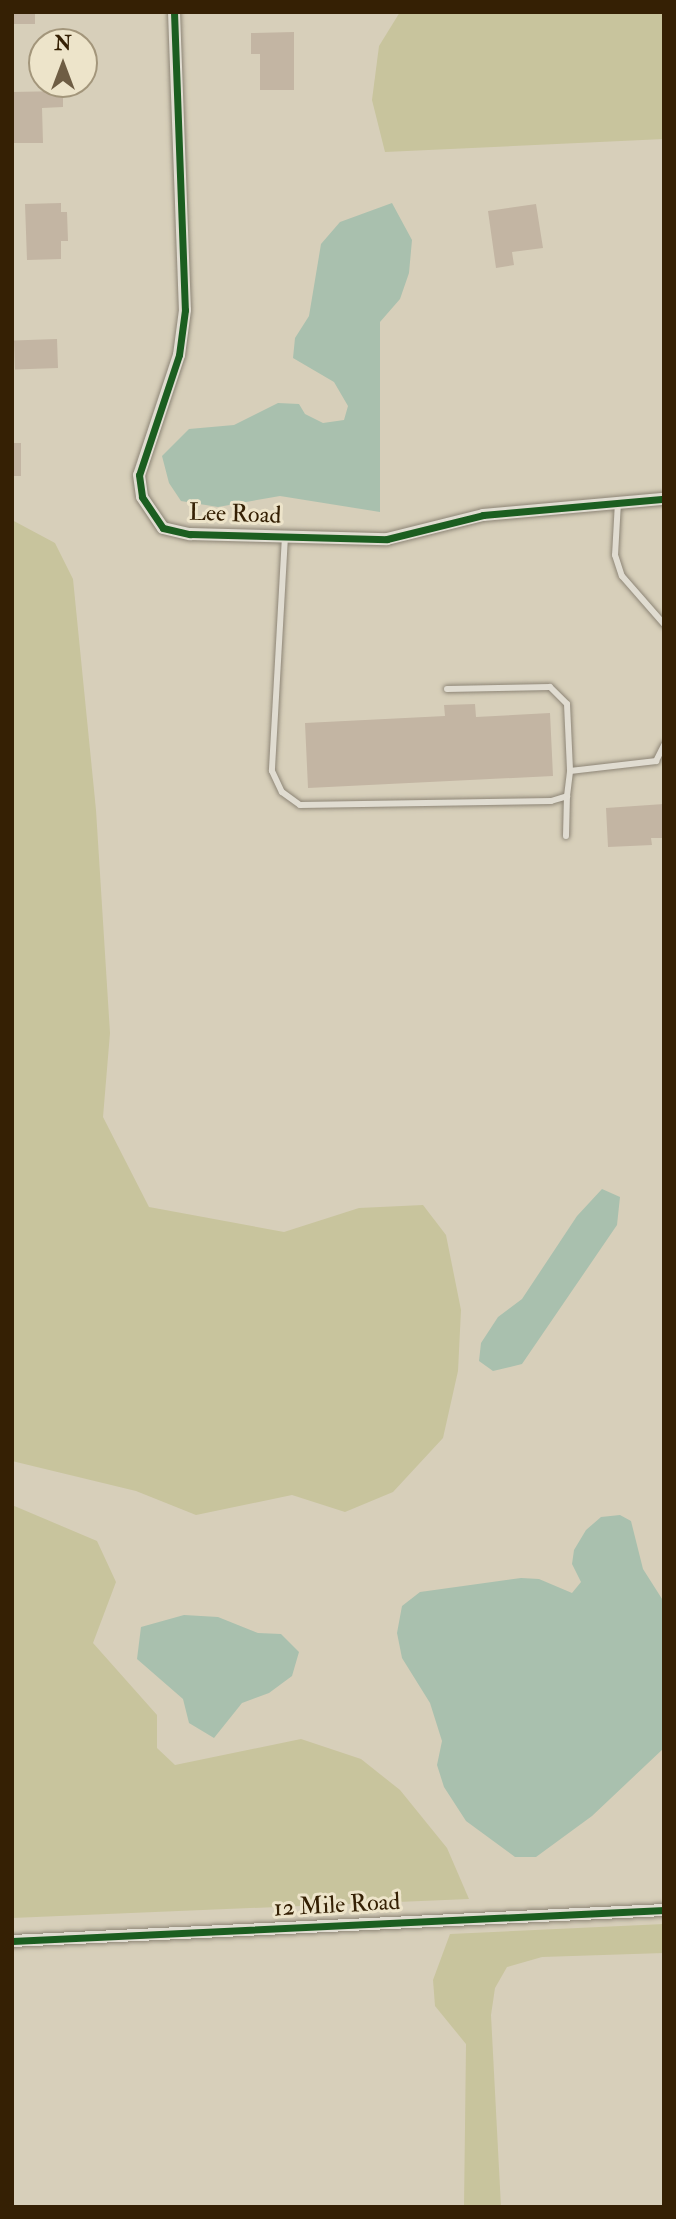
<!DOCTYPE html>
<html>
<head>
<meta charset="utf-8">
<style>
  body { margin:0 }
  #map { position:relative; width:676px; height:2219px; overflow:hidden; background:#d7cfba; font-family:"IM FELL Double Pica",serif }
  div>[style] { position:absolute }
  .green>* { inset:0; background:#c8c49d }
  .water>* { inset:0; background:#a9c0ae }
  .building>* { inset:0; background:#c3b5a3; transform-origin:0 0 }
  .roads { filter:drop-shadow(0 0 2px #8d8576) drop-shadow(0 0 2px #8d8576) }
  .service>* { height:6px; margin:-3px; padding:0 3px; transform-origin:3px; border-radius:3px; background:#e0dcd1 }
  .minor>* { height:12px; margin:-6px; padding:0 6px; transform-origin:6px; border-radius:6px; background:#e0dcd1 }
  .cycleway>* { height:7px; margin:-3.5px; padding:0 3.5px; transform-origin:3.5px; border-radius:3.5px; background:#1b5e20 }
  span { translate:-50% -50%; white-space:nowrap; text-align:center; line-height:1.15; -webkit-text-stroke:6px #ede4ca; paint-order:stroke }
  .street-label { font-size:24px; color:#352004 }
  .frame { position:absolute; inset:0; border:14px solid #352004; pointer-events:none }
  .north { position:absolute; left:28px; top:28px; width:70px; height:70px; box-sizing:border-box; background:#ede4ca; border:2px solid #a3967b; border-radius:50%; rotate:0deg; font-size:19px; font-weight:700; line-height:28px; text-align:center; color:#352004 }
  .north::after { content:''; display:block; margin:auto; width:24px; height:32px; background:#6e5d44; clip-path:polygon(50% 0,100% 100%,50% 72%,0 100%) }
</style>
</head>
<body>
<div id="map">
  <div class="green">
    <div style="clip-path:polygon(400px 12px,664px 12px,664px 139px,385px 152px,372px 100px,379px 46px)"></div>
    <div style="clip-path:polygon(12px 520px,55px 543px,73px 579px,96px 810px,110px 1033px,103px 1117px,149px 1207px,284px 1232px,359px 1208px,423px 1205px,446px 1235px,461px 1310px,458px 1371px,443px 1438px,393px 1492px,345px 1512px,292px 1495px,196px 1515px,136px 1491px,12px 1461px)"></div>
    <div style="clip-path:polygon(12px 1505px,97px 1541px,116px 1582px,93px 1643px,157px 1715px,157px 1748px,175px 1765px,301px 1739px,361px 1759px,400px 1790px,447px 1848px,469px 1899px,12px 1918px)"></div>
    <div style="clip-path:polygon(664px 1924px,664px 1953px,542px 1957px,507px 1967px,495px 1988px,491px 2015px,501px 2207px,464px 2207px,466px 2044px,435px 2006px,433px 1980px,450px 1934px)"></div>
  </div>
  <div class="water">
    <div style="clip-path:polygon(392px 203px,412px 240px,409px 273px,400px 299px,380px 322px,380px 512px,280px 496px,218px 507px,181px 501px,169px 483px,162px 456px,189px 429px,234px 425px,278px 403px,299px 404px,305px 414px,323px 423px,344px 420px,348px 406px,334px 382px,293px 358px,295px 338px,309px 316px,321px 244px,340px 222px)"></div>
    <div style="clip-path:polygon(602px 1189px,620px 1197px,617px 1225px,522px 1364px,493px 1371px,479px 1361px,481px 1343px,498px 1317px,522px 1299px,577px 1216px)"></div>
    <div style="clip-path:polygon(620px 1515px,631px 1521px,643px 1569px,664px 1602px,664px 1748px,592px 1816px,536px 1857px,515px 1857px,466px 1821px,444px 1787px,437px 1765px,442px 1741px,430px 1703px,402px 1658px,397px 1633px,402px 1606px,420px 1592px,521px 1578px,539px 1579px,572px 1593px,581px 1582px,572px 1564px,574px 1550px,586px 1530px,601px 1517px)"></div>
    <div style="clip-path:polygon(184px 1615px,218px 1617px,258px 1633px,281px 1634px,299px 1652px,292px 1676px,269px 1693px,242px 1703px,214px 1738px,189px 1723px,183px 1699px,137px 1659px,141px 1627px)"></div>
  </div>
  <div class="building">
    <div style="left:12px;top:12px;width:23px;height:12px"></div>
    <div style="clip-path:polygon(294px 32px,294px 90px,260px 90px,260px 54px,251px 54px,251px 33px)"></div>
    <div style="clip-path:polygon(63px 91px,63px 107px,42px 108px,43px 143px,12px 143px,12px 92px)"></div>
    <div style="clip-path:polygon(61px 203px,61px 212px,67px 212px,68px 241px,61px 241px,61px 259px,27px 260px,25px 204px)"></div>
    <div style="clip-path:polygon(536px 204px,543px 248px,512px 252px,514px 265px,496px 268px,488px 211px)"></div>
    <div style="left:57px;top:339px;width:29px;height:43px;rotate:88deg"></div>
    <div style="left:12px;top:443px;width:9px;height:33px"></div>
    <div style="clip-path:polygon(475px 704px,476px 717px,550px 713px,553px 776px,308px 788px,305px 723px,445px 716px,444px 705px)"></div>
    <div style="clip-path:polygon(664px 804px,664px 838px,651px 838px,652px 845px,608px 847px,606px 808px)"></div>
  </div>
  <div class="roads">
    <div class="service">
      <div style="left:618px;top:502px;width:53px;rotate:93.2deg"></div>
      <div style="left:615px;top:555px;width:22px;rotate:72deg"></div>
      <div style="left:622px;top:576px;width:64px;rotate:48.8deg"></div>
      <div style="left:285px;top:536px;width:235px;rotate:93.2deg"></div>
      <div style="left:272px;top:771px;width:23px;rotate:65deg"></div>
      <div style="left:282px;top:792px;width:22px;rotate:36deg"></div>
      <div style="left:300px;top:805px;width:251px;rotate:-0.9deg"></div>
      <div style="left:551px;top:801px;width:17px;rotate:-17deg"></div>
      <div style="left:567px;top:796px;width:25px;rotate:-83deg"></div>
      <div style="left:570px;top:771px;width:87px;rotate:-6.6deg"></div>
      <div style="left:656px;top:761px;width:18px;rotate:-63deg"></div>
      <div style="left:447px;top:689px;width:103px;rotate:-1.1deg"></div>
      <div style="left:550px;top:687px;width:24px;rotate:45deg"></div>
      <div style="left:567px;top:704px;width:67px;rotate:87.4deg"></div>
      <div style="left:566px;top:836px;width:40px;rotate:-88.6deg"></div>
    </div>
    <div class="minor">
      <div style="left:174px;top:12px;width:298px;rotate:87.9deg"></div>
      <div style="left:185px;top:310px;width:45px;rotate:97.6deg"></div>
      <div style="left:179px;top:355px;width:126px;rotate:108.4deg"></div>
      <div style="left:139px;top:475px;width:22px;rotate:82deg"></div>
      <div style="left:142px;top:497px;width:37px;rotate:56deg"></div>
      <div style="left:163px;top:528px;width:28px;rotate:13deg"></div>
      <div style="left:190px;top:534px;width:197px;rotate:1.5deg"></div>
      <div style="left:387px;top:539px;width:99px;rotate:-14deg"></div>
      <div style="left:483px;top:515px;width:182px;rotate:-5.1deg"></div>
      <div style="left:12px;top:1941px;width:653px;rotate:-2.72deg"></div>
    </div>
  </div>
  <div class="cycleway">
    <div style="left:174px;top:12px;width:298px;rotate:87.9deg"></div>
    <div style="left:185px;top:310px;width:45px;rotate:97.6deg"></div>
    <div style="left:179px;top:355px;width:126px;rotate:108.4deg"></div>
    <div style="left:139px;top:475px;width:22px;rotate:82deg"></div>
    <div style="left:142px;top:497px;width:37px;rotate:56deg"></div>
    <div style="left:163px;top:528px;width:28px;rotate:13deg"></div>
    <div style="left:190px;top:534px;width:197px;rotate:1.5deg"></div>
    <div style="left:387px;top:539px;width:99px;rotate:-14deg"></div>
    <div style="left:483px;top:515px;width:182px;rotate:-5.1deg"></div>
    <div style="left:12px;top:1941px;width:653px;rotate:-2.72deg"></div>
  </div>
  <div class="street-label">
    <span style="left:235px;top:514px;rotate:2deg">Lee Road</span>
    <span style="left:337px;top:1905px;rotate:-3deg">12 Mile Road</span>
  </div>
  <div class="frame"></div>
  <div class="north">N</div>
</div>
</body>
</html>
